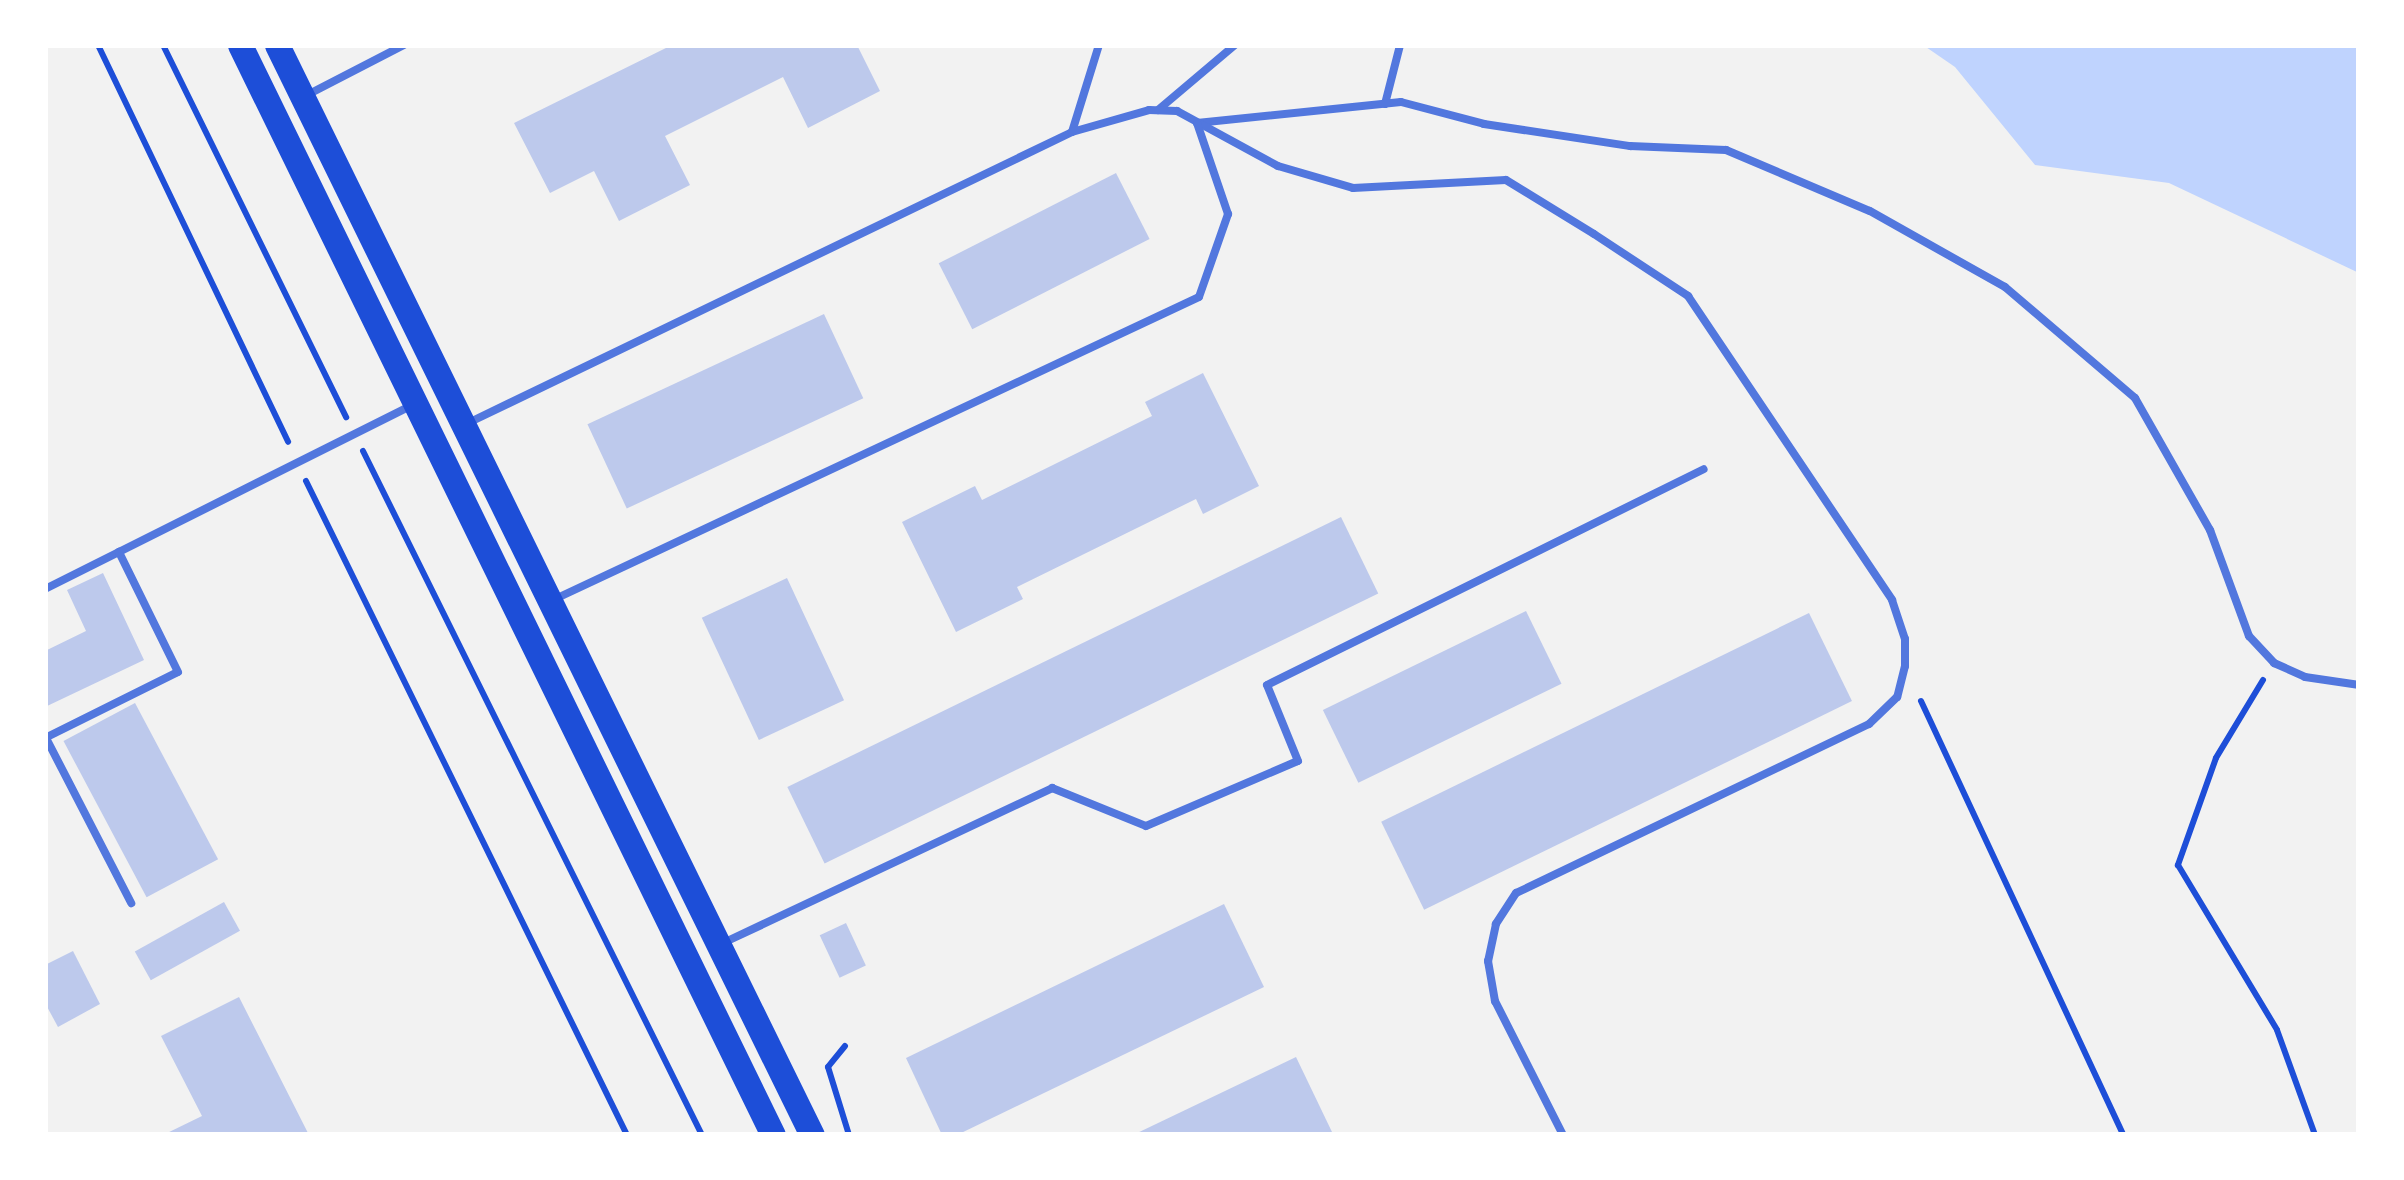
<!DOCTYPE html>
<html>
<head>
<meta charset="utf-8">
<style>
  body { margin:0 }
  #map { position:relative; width:2404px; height:1180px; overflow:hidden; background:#f2f2f2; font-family:Helvetica,sans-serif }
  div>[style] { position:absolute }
  .water>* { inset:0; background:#bfd3fe }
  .building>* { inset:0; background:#bdc9ec; transform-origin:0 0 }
  .path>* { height:6px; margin:-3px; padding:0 3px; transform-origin:3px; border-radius:3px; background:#1d4ed8 }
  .service>* { height:8px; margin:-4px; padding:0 4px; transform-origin:4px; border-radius:4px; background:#5277de }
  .primary>* { height:25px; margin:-12.5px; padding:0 12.5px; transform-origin:12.5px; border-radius:12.5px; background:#1d4ed8 }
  span { translate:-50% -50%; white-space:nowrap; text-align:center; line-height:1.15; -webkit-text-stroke:8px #fff; paint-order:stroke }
  .frame { position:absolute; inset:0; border:48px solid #fff; pointer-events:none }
</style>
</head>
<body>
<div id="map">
  <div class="water">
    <div style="clip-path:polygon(1923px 45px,2359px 45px,2359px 273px,2169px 183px,2035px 165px,1955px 67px)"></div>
  </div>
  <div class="building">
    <div style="clip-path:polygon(672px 45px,857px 45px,880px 91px,808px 128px,783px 77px,665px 136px,690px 185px,619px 221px,594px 171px,550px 193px,514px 123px)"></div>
    <div style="left:1116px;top:173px;width:74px;height:199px;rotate:63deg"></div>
    <div style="left:824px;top:314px;width:93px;height:261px;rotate:65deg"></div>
    <div style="clip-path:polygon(1203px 373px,1259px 486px,1203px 514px,1196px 499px,1017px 587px,1023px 599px,956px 632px,902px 522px,975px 486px,982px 500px,1152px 416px,1145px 402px)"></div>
    <div style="left:1341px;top:517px;width:85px;height:616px;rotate:64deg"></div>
    <div style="clip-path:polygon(103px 573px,144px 660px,45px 707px,45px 651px,86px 631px,67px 590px)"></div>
    <div style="left:787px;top:578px;width:135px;height:94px;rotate:65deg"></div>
    <div style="left:1526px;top:611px;width:81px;height:226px;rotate:64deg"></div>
    <div style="left:1809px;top:613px;width:98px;height:476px;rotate:64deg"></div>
    <div style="left:135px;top:703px;width:177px;height:81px;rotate:62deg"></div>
    <div style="left:224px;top:902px;width:33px;height:102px;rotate:61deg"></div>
    <div style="clip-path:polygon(1224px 904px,1264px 987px,957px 1135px,942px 1135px,906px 1058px)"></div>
    <div style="left:846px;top:923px;width:47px;height:29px;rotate:65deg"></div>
    <div style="clip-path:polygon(73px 951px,100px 1004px,58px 1027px,45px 1003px,45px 965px)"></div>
    <div style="clip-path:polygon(239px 997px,309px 1135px,163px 1135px,202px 1116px,161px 1036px)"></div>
    <div style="clip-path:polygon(1296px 1057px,1332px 1132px,1133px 1135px)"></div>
  </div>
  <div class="path">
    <div style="left:98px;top:45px;width:440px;rotate:64.4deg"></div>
    <div style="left:163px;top:45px;width:415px;rotate:63.8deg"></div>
    <div style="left:363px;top:451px;width:763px;rotate:63.64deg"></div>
    <div style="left:306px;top:481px;width:729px;rotate:63.86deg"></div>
    <div style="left:2263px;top:680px;width:91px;rotate:121.1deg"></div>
    <div style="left:2216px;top:758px;width:114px;rotate:109.6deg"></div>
    <div style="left:2178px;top:865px;width:192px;rotate:59deg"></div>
    <div style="left:2277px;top:1030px;width:112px;rotate:70.1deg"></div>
    <div style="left:1921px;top:701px;width:479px;rotate:65deg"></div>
    <div style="left:845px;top:1046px;width:27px;rotate:129deg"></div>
    <div style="left:828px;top:1067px;width:71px;rotate:72.8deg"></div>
  </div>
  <div class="service">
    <div style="left:307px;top:95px;width:109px;rotate:-27.3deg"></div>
    <div style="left:1385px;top:104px;width:61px;rotate:-75.7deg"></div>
    <div style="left:1158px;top:110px;width:101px;rotate:-40.2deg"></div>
    <div style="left:1197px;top:123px;width:205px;rotate:-5.9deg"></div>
    <div style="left:1401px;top:102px;width:86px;rotate:14.8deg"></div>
    <div style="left:1484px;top:124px;width:148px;rotate:8.6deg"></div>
    <div style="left:1630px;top:146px;width:96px;rotate:2.4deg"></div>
    <div style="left:1726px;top:150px;width:156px;rotate:23deg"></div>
    <div style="left:1870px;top:211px;width:155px;rotate:29.4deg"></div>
    <div style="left:2005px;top:287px;width:171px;rotate:40.5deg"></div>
    <div style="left:2135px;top:398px;width:152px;rotate:60.4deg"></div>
    <div style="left:2210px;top:530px;width:113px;rotate:69.8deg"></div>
    <div style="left:2249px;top:636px;width:37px;rotate:47deg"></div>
    <div style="left:2274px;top:663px;width:34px;rotate:24deg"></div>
    <div style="left:2305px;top:677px;width:55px;rotate:8.4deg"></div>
    <div style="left:1072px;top:132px;width:91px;rotate:-72.8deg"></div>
    <div style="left:468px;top:423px;width:670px;rotate:-25.72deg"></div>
    <div style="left:1072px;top:132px;width:80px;rotate:-15.9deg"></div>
    <div style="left:1149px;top:110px;width:28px;rotate:2deg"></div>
    <div style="left:1177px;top:111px;width:115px;rotate:28.6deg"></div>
    <div style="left:1278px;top:166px;width:78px;rotate:16.3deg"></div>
    <div style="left:1353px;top:188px;width:153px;rotate:-3deg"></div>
    <div style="left:1506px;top:180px;width:103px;rotate:31.5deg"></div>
    <div style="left:1594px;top:234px;width:113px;rotate:33.4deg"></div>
    <div style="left:1688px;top:296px;width:366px;rotate:56.1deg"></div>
    <div style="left:1892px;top:600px;width:41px;rotate:71.6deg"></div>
    <div style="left:1905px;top:639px;width:27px;rotate:90deg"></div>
    <div style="left:1905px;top:666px;width:32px;rotate:104deg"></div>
    <div style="left:1897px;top:697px;width:39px;rotate:136deg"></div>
    <div style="left:1869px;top:724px;width:391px;rotate:154.4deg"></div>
    <div style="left:1516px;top:893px;width:37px;rotate:123deg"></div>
    <div style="left:1496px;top:924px;width:38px;rotate:102deg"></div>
    <div style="left:1488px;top:961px;width:41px;rotate:80.1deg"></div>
    <div style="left:1495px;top:1001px;width:150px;rotate:63.1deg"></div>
    <div style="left:45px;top:589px;width:409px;rotate:-26.6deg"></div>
    <div style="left:555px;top:599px;width:711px;rotate:-25.12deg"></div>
    <div style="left:1199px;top:297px;width:88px;rotate:-70.7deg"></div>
    <div style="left:1228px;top:214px;width:96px;rotate:-108.8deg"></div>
    <div style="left:45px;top:738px;width:148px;rotate:-26.4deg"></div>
    <div style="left:178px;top:672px;width:134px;rotate:-116.2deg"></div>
    <div style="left:46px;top:738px;width:186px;rotate:62.7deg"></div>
    <div style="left:723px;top:943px;width:364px;rotate:-25.2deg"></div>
    <div style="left:1052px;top:788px;width:101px;rotate:22deg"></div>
    <div style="left:1146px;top:826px;width:165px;rotate:-23.2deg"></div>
    <div style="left:1298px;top:761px;width:82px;rotate:-112.2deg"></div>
    <div style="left:1267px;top:685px;width:487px;rotate:-26.3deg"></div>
  </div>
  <div class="primary">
    <div style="left:240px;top:45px;width:1213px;rotate:63.94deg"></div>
    <div style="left:277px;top:45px;width:1214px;rotate:63.86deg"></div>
  </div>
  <div class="frame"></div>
</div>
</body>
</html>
